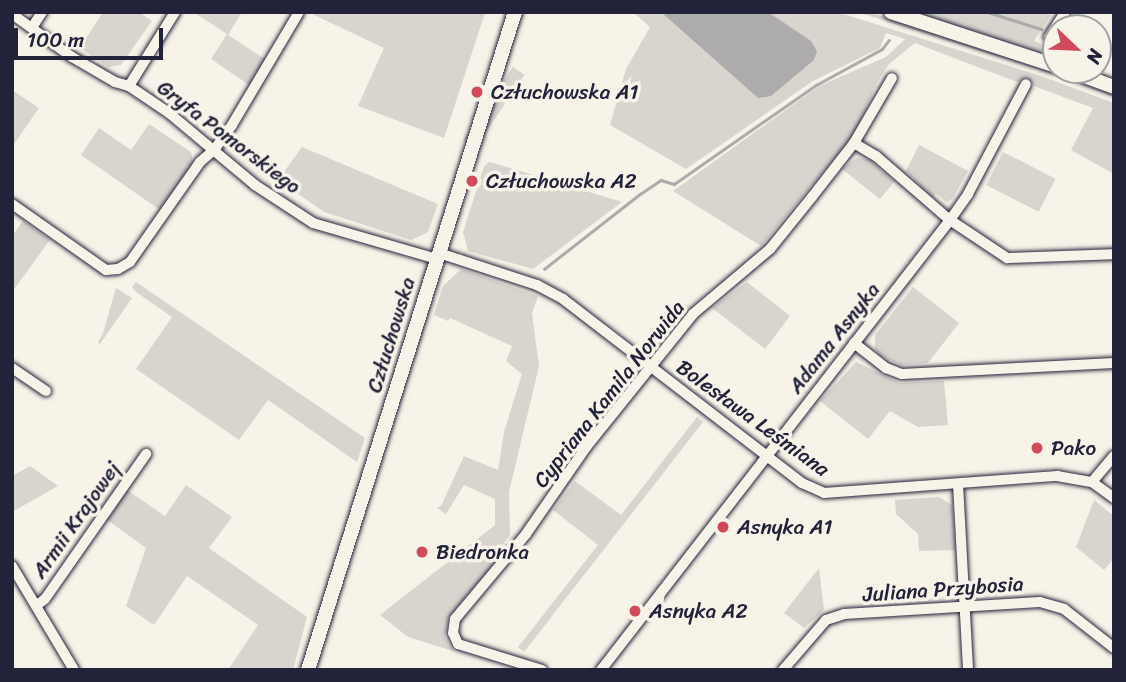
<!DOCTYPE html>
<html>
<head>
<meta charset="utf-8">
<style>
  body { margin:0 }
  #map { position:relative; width:1126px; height:682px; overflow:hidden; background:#f7f3e8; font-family:Sriracha,sans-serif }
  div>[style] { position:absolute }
  .green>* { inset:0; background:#d8d5cf; transform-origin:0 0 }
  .water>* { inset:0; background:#aeabad }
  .stream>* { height:2.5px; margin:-1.25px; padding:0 1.25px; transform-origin:1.25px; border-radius:1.25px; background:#aeabad }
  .roads { filter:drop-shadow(0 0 2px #22223b) drop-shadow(0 0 2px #22223b) }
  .minor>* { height:10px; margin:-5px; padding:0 5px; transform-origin:5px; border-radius:5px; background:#f7f3e8 }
  .secondary>* { height:14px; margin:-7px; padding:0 7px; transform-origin:7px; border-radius:7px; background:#f7f3e8 }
  .dots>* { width:19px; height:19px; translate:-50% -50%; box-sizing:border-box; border:4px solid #f7f3e8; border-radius:50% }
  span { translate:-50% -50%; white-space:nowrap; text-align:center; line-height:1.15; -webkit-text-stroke:7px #f7f3e8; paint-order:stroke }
  .poi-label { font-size:21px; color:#22223b }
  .left { translate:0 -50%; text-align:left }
  .street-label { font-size:21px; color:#22223b }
  .frame { position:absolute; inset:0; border:14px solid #22223b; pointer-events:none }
  .north { position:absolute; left:1042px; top:14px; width:70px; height:70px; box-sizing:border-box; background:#f7f3e8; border:2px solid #a29fa3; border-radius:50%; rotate:113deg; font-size:19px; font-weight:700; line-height:28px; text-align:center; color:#22223b }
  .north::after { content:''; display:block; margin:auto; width:24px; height:32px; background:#d1495b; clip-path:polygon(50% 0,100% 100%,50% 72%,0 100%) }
  .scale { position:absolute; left:14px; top:28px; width:149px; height:32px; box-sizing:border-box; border:4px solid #22223b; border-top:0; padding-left:9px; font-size:21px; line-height:24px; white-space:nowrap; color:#22223b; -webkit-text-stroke:5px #f7f3e8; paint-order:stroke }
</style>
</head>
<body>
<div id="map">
  <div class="green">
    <div style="clip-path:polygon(103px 12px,139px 12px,152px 21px,121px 65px,108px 67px,80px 48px)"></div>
    <div style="clip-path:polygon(193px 12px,242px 12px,228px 35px,265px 59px,249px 85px,211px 59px,227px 34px)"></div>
    <div style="clip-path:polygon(633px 12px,837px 12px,1041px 76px,1114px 103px,1114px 174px,1071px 150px,1093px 108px,1034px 86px,1028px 78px,1017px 82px,915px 43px,889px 64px,878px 81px,855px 134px,761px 246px,673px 191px,819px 86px,886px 57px,905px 39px,886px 33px,880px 48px,813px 81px,686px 169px,610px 125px,626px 69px,650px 27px)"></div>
    <div style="clip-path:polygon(857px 12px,869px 12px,1039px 65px,1114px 93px,1114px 97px,1037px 69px)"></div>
    <div style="clip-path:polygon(913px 12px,1036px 12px,1051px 15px,1034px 41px,1056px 49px,1056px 58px)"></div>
    <div style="clip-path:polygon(310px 13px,485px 13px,444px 138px,358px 106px,384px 48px)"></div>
    <div style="left:513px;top:67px;width:14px;height:88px;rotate:34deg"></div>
    <div style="clip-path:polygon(12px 90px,39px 108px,12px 147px)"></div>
    <div style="clip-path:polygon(149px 124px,191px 152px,193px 164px,160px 210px,81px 155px,99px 128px,131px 150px)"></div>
    <div style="clip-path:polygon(919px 145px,968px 171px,953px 198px,947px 202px,936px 194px,932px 197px,906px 171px)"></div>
    <div style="clip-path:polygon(302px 147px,438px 204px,428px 232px,411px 240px,324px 212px,278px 180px)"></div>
    <div style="left:1003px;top:152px;width:59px;height:37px;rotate:27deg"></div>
    <div style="clip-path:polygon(858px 157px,870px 160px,894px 182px,880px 199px,842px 169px)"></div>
    <div style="clip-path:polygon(489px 162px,497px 164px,622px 202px,533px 269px,468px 251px,463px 232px,484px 166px)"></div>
    <div style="clip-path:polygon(23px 221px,50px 240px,15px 288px,12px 286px,12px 236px)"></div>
    <div style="clip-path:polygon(461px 269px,538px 296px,532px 313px,539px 366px,509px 492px,510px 535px,495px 554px,496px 562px,448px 618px,445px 637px,453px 651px,408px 637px,380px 615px,495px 525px,495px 499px,464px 485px,446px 514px,437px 508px,441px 506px,464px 456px,498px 470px,504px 432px,522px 374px,506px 361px,512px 346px,450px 318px,448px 321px,434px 315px,443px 286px)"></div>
    <div style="clip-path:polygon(136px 282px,365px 438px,357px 462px,268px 400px,239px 440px,136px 369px,172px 317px,136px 292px,132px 287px)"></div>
    <div style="clip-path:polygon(747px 282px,790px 316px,765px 349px,712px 308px)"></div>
    <div style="clip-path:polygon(913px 287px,959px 323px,928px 363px,901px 365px,881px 356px,875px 349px,875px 335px)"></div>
    <div style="clip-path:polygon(116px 288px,132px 298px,100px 344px,98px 342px,103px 333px)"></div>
    <div style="clip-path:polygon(856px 362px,900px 383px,944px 381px,948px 425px,918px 427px,890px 411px,868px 439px,820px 401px)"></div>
    <div style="clip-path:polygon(697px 417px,703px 422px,524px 652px,518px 647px,598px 545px,553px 510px,575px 481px,621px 515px)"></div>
    <div style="clip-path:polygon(30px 466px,58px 486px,12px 512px,12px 476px)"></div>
    <div style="clip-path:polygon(186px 485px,232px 517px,209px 548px,307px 617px,293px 670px,228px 670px,258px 625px,187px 576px,154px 625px,126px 606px,146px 548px,106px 519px,127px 490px,165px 516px)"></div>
    <div style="clip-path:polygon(939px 497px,952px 505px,955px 550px,919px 551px,918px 534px,896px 514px,895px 500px)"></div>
    <div style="clip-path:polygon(1094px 500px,1114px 516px,1114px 558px,1104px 570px,1076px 547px)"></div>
    <div style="clip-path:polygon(819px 568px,824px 610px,804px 628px,784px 613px)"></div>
  </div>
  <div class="water">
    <div style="clip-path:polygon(661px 12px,768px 12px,811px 41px,817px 51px,814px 60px,771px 96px,758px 98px)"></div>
  </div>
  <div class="stream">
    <div style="left:988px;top:12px;width:56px;rotate:17.8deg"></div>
    <div style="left:544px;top:269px;width:122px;rotate:-38deg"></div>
    <div style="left:640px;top:194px;width:25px;rotate:-34deg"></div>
    <div style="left:661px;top:180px;width:14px;rotate:17deg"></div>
    <div style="left:674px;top:184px;width:173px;rotate:-34.9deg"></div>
    <div style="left:816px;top:85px;width:75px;rotate:-28.6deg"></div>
    <div style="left:882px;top:49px;width:11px;rotate:-52deg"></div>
  </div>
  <div class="roads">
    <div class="minor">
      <div style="left:12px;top:14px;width:74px;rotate:35.6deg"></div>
      <div style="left:72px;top:57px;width:50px;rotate:30.2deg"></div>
      <div style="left:115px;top:82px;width:15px;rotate:16deg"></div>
      <div style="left:129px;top:86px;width:48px;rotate:34deg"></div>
      <div style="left:169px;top:113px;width:112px;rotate:39.9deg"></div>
      <div style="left:255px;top:185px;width:69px;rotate:33.2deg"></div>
      <div style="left:313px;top:223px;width:129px;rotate:16.2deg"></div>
      <div style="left:33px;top:26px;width:17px;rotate:-57deg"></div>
      <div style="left:1049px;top:37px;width:30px;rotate:-57deg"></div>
      <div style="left:129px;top:86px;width:87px;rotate:-58.1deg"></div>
      <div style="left:854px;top:143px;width:26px;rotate:31deg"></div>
      <div style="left:876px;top:156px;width:98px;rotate:40.9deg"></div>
      <div style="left:950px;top:220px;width:69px;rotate:33.7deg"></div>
      <div style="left:1007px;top:258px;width:107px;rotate:-2.1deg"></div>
      <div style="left:12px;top:204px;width:115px;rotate:35.1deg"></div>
      <div style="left:106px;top:270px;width:12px;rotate:-5deg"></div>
      <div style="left:118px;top:269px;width:14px;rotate:-30deg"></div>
      <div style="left:130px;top:262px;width:122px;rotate:-55deg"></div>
      <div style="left:200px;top:162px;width:18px;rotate:-41deg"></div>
      <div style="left:214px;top:150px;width:31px;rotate:-54deg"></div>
      <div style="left:232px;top:125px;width:131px;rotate:-59.3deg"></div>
      <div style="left:439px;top:253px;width:103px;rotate:18.1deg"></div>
      <div style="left:537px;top:285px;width:30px;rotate:28deg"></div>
      <div style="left:563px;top:299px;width:302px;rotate:37.6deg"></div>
      <div style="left:802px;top:483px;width:24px;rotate:24deg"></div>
      <div style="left:824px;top:493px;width:234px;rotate:-4.2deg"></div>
      <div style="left:1057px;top:476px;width:36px;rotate:10deg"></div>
      <div style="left:1092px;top:482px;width:27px;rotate:36deg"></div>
      <div style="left:854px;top:343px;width:41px;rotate:38deg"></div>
      <div style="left:886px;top:368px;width:17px;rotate:21deg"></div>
      <div style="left:902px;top:374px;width:212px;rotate:-3deg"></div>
      <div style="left:12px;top:368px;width:41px;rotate:34.1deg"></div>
      <div style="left:1092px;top:482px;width:34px;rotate:-50deg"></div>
      <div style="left:958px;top:484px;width:186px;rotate:86.9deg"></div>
      <div style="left:12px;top:566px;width:121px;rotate:59.2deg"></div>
      <div style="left:37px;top:605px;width:10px;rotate:-37deg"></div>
      <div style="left:45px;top:599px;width:177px;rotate:-55.1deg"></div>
      <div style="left:542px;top:670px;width:88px;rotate:-162.8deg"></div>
      <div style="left:458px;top:644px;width:12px;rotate:-114deg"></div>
      <div style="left:453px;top:633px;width:14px;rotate:-82deg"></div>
      <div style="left:455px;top:619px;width:111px;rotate:-50.1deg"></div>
      <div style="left:526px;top:534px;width:107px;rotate:-55.3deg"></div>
      <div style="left:587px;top:446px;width:169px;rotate:-51.2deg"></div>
      <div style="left:693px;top:314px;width:101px;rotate:-40.2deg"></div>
      <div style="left:770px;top:249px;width:67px;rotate:-51.1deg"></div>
      <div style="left:812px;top:197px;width:68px;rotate:-52.1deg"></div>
      <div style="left:854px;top:143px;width:75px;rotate:-59.7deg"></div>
      <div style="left:601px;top:670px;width:569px;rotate:-52.2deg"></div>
      <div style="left:950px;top:220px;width:32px;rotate:-55deg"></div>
      <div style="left:968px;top:194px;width:124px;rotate:-62.2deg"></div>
      <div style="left:783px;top:670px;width:66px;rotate:-49.3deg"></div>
      <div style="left:826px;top:620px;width:19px;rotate:-18deg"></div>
      <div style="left:844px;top:614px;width:196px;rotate:-3.5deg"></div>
      <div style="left:1040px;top:602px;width:25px;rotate:16deg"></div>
      <div style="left:1064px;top:609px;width:63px;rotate:38deg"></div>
    </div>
    <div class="secondary">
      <div style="left:891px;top:12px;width:174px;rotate:18.1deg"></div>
      <div style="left:1068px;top:70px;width:49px;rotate:20.3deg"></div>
      <div style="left:308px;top:670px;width:690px;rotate:-72.54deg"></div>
    </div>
  </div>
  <div class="dots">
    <div style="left:477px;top:92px;background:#d1495b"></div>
    <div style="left:472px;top:181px;background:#d1495b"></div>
    <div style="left:1037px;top:448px;background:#d1495b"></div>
    <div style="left:723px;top:527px;background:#d1495b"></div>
    <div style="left:422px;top:552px;background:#d1495b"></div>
    <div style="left:635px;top:611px;background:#d1495b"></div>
  </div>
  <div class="poi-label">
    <span class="left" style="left:491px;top:92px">Człuchowska A1</span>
    <span class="left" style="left:486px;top:181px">Człuchowska A2</span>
    <span class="left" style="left:1051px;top:448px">Pako</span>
    <span class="left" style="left:737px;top:527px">Asnyka A1</span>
    <span class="left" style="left:436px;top:552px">Biedronka</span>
    <span class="left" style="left:649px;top:611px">Asnyka A2</span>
  </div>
  <div class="street-label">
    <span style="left:229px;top:137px;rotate:37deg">Gryfa Pomorskiego</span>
    <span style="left:391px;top:335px;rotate:-73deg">Człuchowska</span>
    <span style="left:834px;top:338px;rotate:-52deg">Adama Asnyka</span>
    <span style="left:609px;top:394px;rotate:-52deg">Cypriana Kamila Norwida</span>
    <span style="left:753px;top:418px;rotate:36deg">Bolesława Leśmiana</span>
    <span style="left:76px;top:520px;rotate:-55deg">Armii Krajowej</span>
    <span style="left:943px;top:589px;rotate:-4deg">Juliana Przybosia</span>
  </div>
  <div class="frame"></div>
  <div class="north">N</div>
  <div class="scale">100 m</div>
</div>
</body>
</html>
